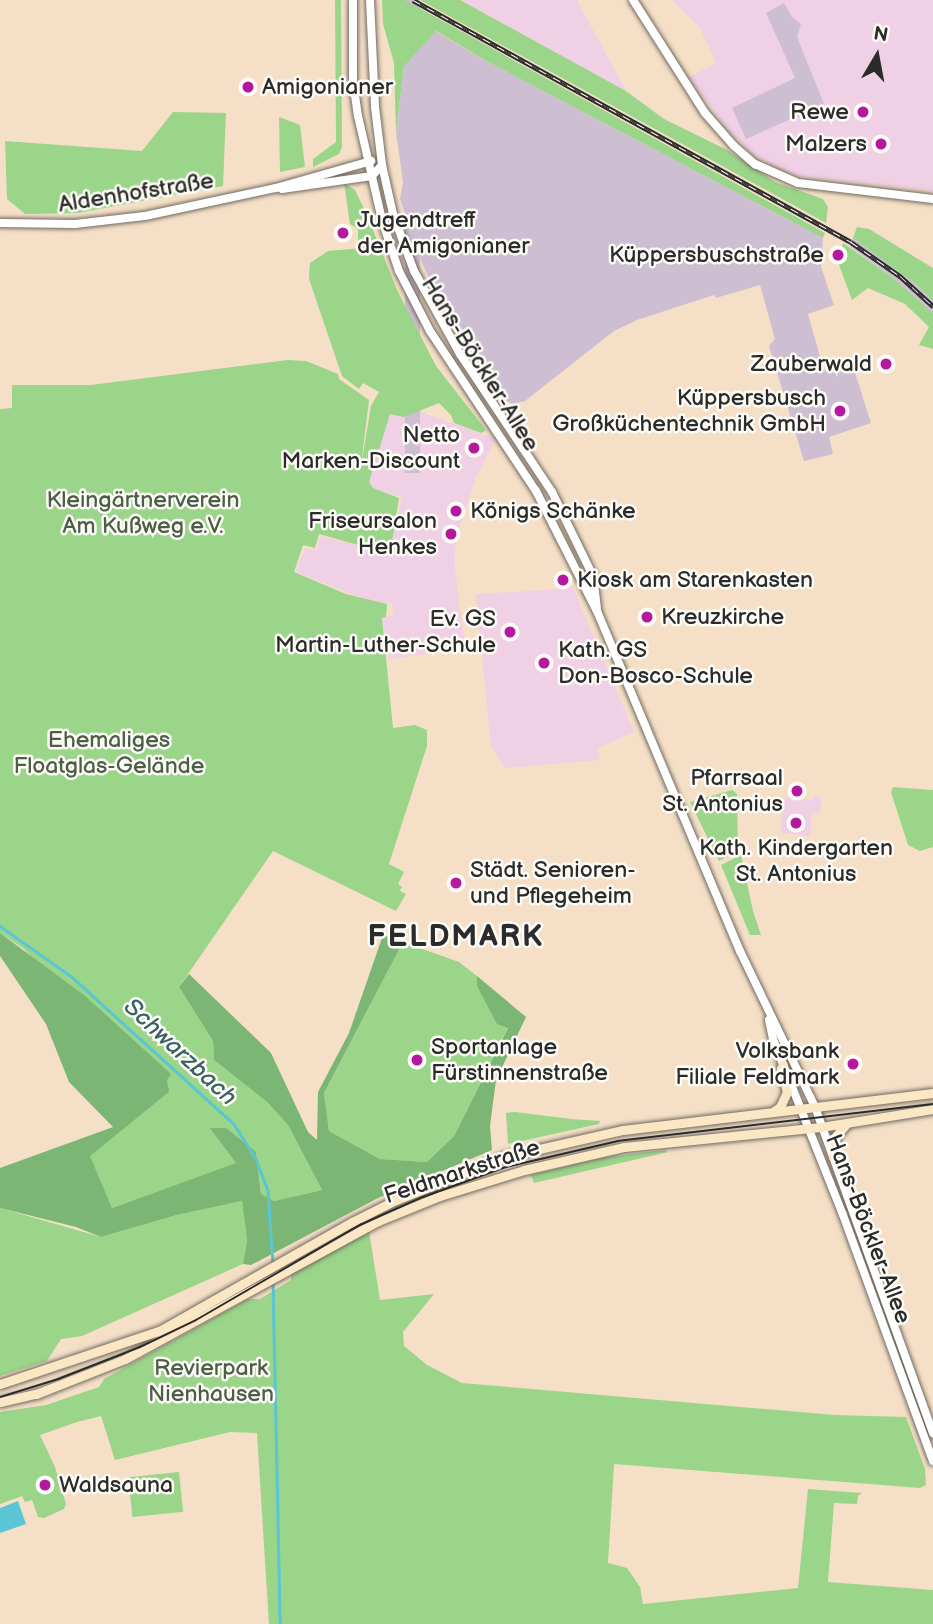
<!DOCTYPE html>
<html>
<head>
<meta charset="utf-8">
<style>
  body { margin:0 }
  #map { position:relative; width:933px; height:1624px; overflow:hidden; background:#f5e0c7; font-family:"Balsamiq Sans",sans-serif }
  div>[style] { position:absolute }
  .built>* { inset:0; background:#f0d0e5 }
  .industrial>* { inset:0; background:#cebed2; transform-origin:0 0 }
  .green>* { inset:0; background:#9ad589; transform-origin:0 0 }
  .forest>* { inset:0; background:#7bb675 }
  .water>* { inset:0; background:#5ac5d4 }
  .stream>* { height:2.5px; margin:-1.25px; padding:0 1.25px; transform-origin:1.25px; border-radius:1.25px; background:#5ac5d4 }
  .roads { filter:drop-shadow(0 0 2px #726a62) drop-shadow(0 0 2px #726a62) }
  .tertiary>* { height:8px; margin:-4px; padding:0 4px; transform-origin:4px; border-radius:4px; background:#fff }
  .secondary>* { height:9px; margin:-4.5px; padding:0 4.5px; transform-origin:4.5px; border-radius:4.5px; background:#fbe7c3 }
  .tram>* { height:2px; margin:-1px; padding:0 1px; transform-origin:1px; border-radius:1px; background:#2b2b2b }
  .rail>* { height:5px; margin-top:-2.5px; transform-origin:0; background:repeating-linear-gradient(90deg,#fdfcf7 0 8px,#2b2b2b 0 16px); box-sizing:border-box; border-block:2px solid #2b2b2b }
  .dots>* { width:19px; height:19px; translate:-50% -50%; box-sizing:border-box; border:4px solid #fdfcf7; border-radius:50% }
  span { translate:-50% -50%; white-space:nowrap; text-align:center; line-height:1.15; -webkit-text-stroke:5px #fdfcf7; paint-order:stroke }
  .poi-label { font-size:23px; color:#2b2b2b }
  .left { translate:0 -50%; text-align:left }
  .right { translate:-100% -50%; text-align:right }
  .street-label { font-size:23px; color:#2b2b2b }
  .park-label { font-size:23px; color:#4c5e47 }
  .water-label { font-size:24px; color:#3b6166; font-style:italic }
  .district-label { font-size:30px; color:#2b2b2b; font-weight:700; letter-spacing:2px }
  .north { position:absolute; left:842px; top:21px; width:70px; height:70px; -webkit-text-stroke:5px #fdfcf7; paint-order:stroke; rotate:10deg; font-size:19px; font-weight:700; line-height:28px; text-align:center; color:#2b2b2b }
  .north::after { content:''; display:block; margin:auto; width:24px; height:32px; background:#2b2b2b; clip-path:polygon(50% 0,100% 100%,50% 72%,0 100%) }
</style>
</head>
<body>
<div id="map">
  <div class="built">
    <div style="clip-path:polygon(460px 0,577px 0,626px 91px)"></div>
    <div style="clip-path:polygon(672px 0,933px 0,933px 191px,798px 176px,777px 168px,753px 154px,726px 128px,689px 77px,716px 63px,699px 26px)"></div>
    <div style="clip-path:polygon(384px 399px,496px 439px,476px 477px,457px 536px,454px 560px,465px 649px,388px 659px,382px 618px,394px 615px,392px 604px,368px 600px,295px 572px,305px 548px,317px 550px,320px 536px,388px 553px,402px 497px,362px 487px)"></div>
    <div style="clip-path:polygon(572px 585px,634px 732px,598px 748px,600px 760px,505px 768px,491px 746px,476px 594px,562px 589px)"></div>
    <div style="clip-path:polygon(814px 796px,821px 797px,820px 813px,812px 813px,810px 836px,781px 833px,781px 797px,814px 800px)"></div>
  </div>
  <div class="industrial">
    <div style="left:405px;top:0;width:15px;height:473px"></div>
    <div style="clip-path:polygon(784px 3px,792px 17px,801px 24px,797px 37px,824px 104px,746px 139px,732px 108px,795px 78px,766px 13px)"></div>
    <div style="clip-path:polygon(435px 31px,490px 63px,823px 238px,821px 267px,834px 305px,808px 314px,824px 371px,852px 363px,871px 423px,829px 437px,833px 454px,804px 461px,769px 346px,775px 339px,760px 285px,716px 298px,714px 295px,637px 320px,614px 331px,525px 401px,513px 404px,502px 399px,444px 309px,422px 263px,400px 199px,403px 182px,396px 132px,404px 66px)"></div>
    <div style="clip-path:polygon(853px 238px,917px 285px,933px 301px,933px 313px,892px 277px,849px 246px)"></div>
  </div>
  <div class="green">
    <div style="clip-path:polygon(335px 0,341px 0,342px 147px,339px 154px,313px 167px,313px 159px,336px 142px)"></div>
    <div style="clip-path:polygon(382px 0,405px 0,825px 233px,823px 238px,490px 63px,436px 31px,404px 66px,396px 132px,394px 63px,383px 24px)"></div>
    <div style="clip-path:polygon(420px 0,460px 0,626px 91px,664px 119px,727px 150px,775px 182px,823px 199px,828px 207px,826px 223px)"></div>
    <div style="clip-path:polygon(173px 112px,226px 113px,223px 186px,78px 213px,25px 214px,7px 199px,5px 141px,142px 151px)"></div>
    <div style="clip-path:polygon(279px 117px,300px 125px,305px 167px,280px 172px)"></div>
    <div style="clip-path:polygon(344px 183px,355px 190px,367px 215px,397px 290px,436px 366px,486px 430px,481px 433px,454px 423px,451px 415px,439px 403px,404px 417px,390px 414px,369px 482px,373px 488px,399px 498px,390px 554px,319px 534px,315px 548px,303px 545px,294px 572px,346px 594px,387px 604px,386px 617px,382px 618px,393px 728px,415px 725px,427px 730px,427px 746px,389px 864px,404px 872px,398px 884px,402px 887px,400px 891px,406px 894px,396px 911px,273px 851px,179px 987px,213px 1041px,214px 1060px,267px 1102px,288px 1125px,322px 1190px,274px 1201px,261px 1194px,256px 1152px,211px 1128px,237px 1163px,112px 1208px,89px 1156px,169px 1092px,24px 949px,0 933px,0 409px,12px 408px,12px 385px,91px 385px,288px 360px,306px 361px,338px 374px,339px 379px,369px 400px,361px 466px,371px 406px,379px 392px,363px 383px,359px 389px,342px 376px,309px 279px,310px 263px,328px 251px,363px 248px,358px 247px,358px 229px,350px 224px)"></div>
    <div style="clip-path:polygon(857px 227px,869px 229px,933px 268px,933px 301px,917px 285px,853px 238px)"></div>
    <div style="clip-path:polygon(843px 243px,892px 277px,933px 313px,933px 349px,919px 345px,929px 327px,905px 304px,868px 288px,852px 300px,838px 262px)"></div>
    <div style="clip-path:polygon(893px 787px,933px 790px,933px 847px,920px 851px,908px 845px,891px 792px)"></div>
    <div style="clip-path:polygon(732px 790px,737px 794px,738px 851px,719px 861px,690px 802px)"></div>
    <div style="clip-path:polygon(741px 855px,753px 911px,761px 935px,750px 935px,721px 865px)"></div>
    <div style="clip-path:polygon(403px 942px,459px 962px,477px 976px,477px 986px,508px 1027px,454px 1136px,427px 1162px,380px 1159px,329px 1131px,324px 1093px)"></div>
    <div style="clip-path:polygon(515px 1112px,571px 1119px,600px 1121px,599px 1124px,508px 1144px,506px 1113px)"></div>
    <div style="clip-path:polygon(665px 1150px,668px 1152px,534px 1183px,531px 1175px,606px 1157px)"></div>
    <div style="clip-path:polygon(242px 1201px,247px 1240px,243px 1264px,82px 1336px,61px 1339px,47px 1361px,0 1376px,0 1208px,101px 1237px,177px 1215px)"></div>
    <div style="clip-path:polygon(369px 1231px,380px 1300px,434px 1294px,403px 1332px,404px 1346px,427px 1365px,462px 1383px,835px 1415px,906px 1417px,925px 1469px,926px 1485px,920px 1488px,614px 1464px,608px 1563px,627px 1568px,640px 1587px,643px 1604px,798px 1588px,808px 1489px,862px 1493px,858px 1496px,857px 1504px,834px 1503px,828px 1582px,933px 1590px,933px 1624px,269px 1624px,257px 1433px,230px 1432px,115px 1460px,101px 1416px,77px 1422px,40px 1435px,55px 1467px,66px 1504px,64px 1509px,44px 1518px,38px 1517px,32px 1500px,25px 1502px,22px 1496px,0 1504px,0 1412px,46px 1405px,99px 1387px,104px 1379px,248px 1299px,260px 1299px,291px 1280px,291px 1274px)"></div>
    <div style="left:179px;top:1472px;width:40px;height:51px;rotate:84deg"></div>
  </div>
  <div class="forest">
    <div style="clip-path:polygon(0 933px,84px 995px,171px 1074px,167px 1080px,169px 1092px,90px 1156px,112px 1208px,236px 1163px,210px 1128px,226px 1128px,256px 1152px,261px 1194px,274px 1201px,322px 1190px,288px 1125px,267px 1102px,214px 1060px,213px 1041px,179px 987px,189px 974px,271px 1053px,308px 1132px,317px 1140px,318px 1092px,349px 1033px,383px 935px,403px 942px,324px 1093px,329px 1131px,380px 1159px,427px 1162px,454px 1136px,508px 1028px,497px 1024px,477px 986px,477px 976px,526px 1017px,496px 1080px,490px 1126px,492px 1150px,378px 1198px,251px 1265px,243px 1264px,247px 1240px,242px 1201px,177px 1215px,101px 1237px,76px 1227px,0 1208px,0 1168px,113px 1127px,69px 1082px,46px 1024px,0 956px)"></div>
  </div>
  <div class="water">
    <div style="clip-path:polygon(18px 1501px,26px 1524px,0 1533px,0 1508px)"></div>
  </div>
  <div class="stream">
    <div style="left:0;top:926px;width:88px;rotate:35.3deg"></div>
    <div style="left:72px;top:977px;width:219px;rotate:42.2deg"></div>
    <div style="left:234px;top:1124px;width:41px;rotate:57.8deg"></div>
    <div style="left:256px;top:1159px;width:33px;rotate:69deg"></div>
    <div style="left:268px;top:1190px;width:74px;rotate:86.1deg"></div>
    <div style="left:273px;top:1281px;width:343px;rotate:88.8deg"></div>
  </div>
  <div class="roads">
    <div class="tertiary">
      <div style="left:353px;top:0;width:81px;rotate:90deg"></div>
      <div style="left:353px;top:81px;width:35px;rotate:82deg"></div>
      <div style="left:358px;top:116px;width:107px;rotate:77deg"></div>
      <div style="left:382px;top:220px;width:54px;rotate:71.6deg"></div>
      <div style="left:399px;top:271px;width:68px;rotate:62.7deg"></div>
      <div style="left:430px;top:331px;width:192px;rotate:56.5deg"></div>
      <div style="left:536px;top:491px;width:135px;rotate:63.1deg"></div>
      <div style="left:597px;top:611px;width:369px;rotate:67.2deg"></div>
      <div style="left:740px;top:951px;width:173px;rotate:64.3deg"></div>
      <div style="left:815px;top:1107px;width:347px;rotate:70.1deg"></div>
      <div style="left:370px;top:0;width:107px;rotate:87.3deg"></div>
      <div style="left:375px;top:107px;width:58px;rotate:83.1deg"></div>
      <div style="left:382px;top:165px;width:50px;rotate:77.3deg"></div>
      <div style="left:393px;top:214px;width:61px;rotate:69.8deg"></div>
      <div style="left:414px;top:271px;width:95px;rotate:61deg"></div>
      <div style="left:460px;top:354px;width:166px;rotate:56.3deg"></div>
      <div style="left:552px;top:492px;width:93px;rotate:64deg"></div>
      <div style="left:593px;top:576px;width:32px;rotate:83deg"></div>
      <div style="left:633px;top:0;width:134px;rotate:57.5deg"></div>
      <div style="left:705px;top:113px;width:44px;rotate:48.7deg"></div>
      <div style="left:734px;top:146px;width:28px;rotate:41deg"></div>
      <div style="left:755px;top:164px;width:47px;rotate:23.8deg"></div>
      <div style="left:798px;top:183px;width:136px;rotate:6.8deg"></div>
      <div style="left:282px;top:189px;width:91px;rotate:-8.2deg"></div>
      <div style="left:372px;top:176px;width:15px;rotate:-48deg"></div>
      <div style="left:0;top:223px;width:75px;rotate:0.8deg"></div>
      <div style="left:75px;top:224px;width:70px;rotate:-6.5deg"></div>
      <div style="left:145px;top:216px;width:134px;rotate:-12.1deg"></div>
      <div style="left:276px;top:188px;width:99px;rotate:-15.9deg"></div>
      <div style="left:769px;top:1020px;width:19px;rotate:78deg"></div>
      <div style="left:773px;top:1039px;width:189px;rotate:68.3deg"></div>
      <div style="left:843px;top:1215px;width:262px;rotate:69.9deg"></div>
    </div>
    <div class="secondary">
      <div style="left:774px;top:1111px;width:7px;rotate:-34deg"></div>
      <div style="left:780px;top:1107px;width:17px;rotate:-65deg"></div>
      <div style="left:787px;top:1092px;width:24px;rotate:-105deg"></div>
      <div style="left:781px;top:1069px;width:5px;rotate:-68deg"></div>
      <div style="left:833px;top:1157px;width:21px;rotate:-82deg"></div>
      <div style="left:836px;top:1136px;width:16px;rotate:-50deg"></div>
      <div style="left:0;top:1384px;width:170px;rotate:-18.5deg"></div>
      <div style="left:161px;top:1330px;width:219px;rotate:-29.5deg"></div>
      <div style="left:352px;top:1222px;width:49px;rotate:-26.6deg"></div>
      <div style="left:396px;top:1200px;width:116px;rotate:-21.7deg"></div>
      <div style="left:504px;top:1157px;width:122px;rotate:-12.8deg"></div>
      <div style="left:623px;top:1130px;width:312px;rotate:-6.8deg"></div>
      <div style="left:0;top:1402px;width:37px;rotate:-13deg"></div>
      <div style="left:36px;top:1394px;width:96px;rotate:-21.5deg"></div>
      <div style="left:125px;top:1359px;width:288px;rotate:-28.6deg"></div>
      <div style="left:378px;top:1221px;width:67px;rotate:-22deg"></div>
      <div style="left:440px;top:1196px;width:88px;rotate:-17.2deg"></div>
      <div style="left:524px;top:1170px;width:103px;rotate:-13deg"></div>
      <div style="left:624px;top:1147px;width:198px;rotate:-5.8deg"></div>
      <div style="left:821px;top:1127px;width:113px;rotate:-9.1deg"></div>
    </div>
  </div>
  <div class="tram">
    <div style="left:0;top:1397px;width:61px;rotate:-17.2deg"></div>
    <div style="left:58px;top:1379px;width:88px;rotate:-21.3deg"></div>
    <div style="left:140px;top:1347px;width:62px;rotate:-25.7deg"></div>
    <div style="left:196px;top:1320px;width:190px;rotate:-30.1deg"></div>
    <div style="left:360px;top:1225px;width:69px;rotate:-24deg"></div>
    <div style="left:423px;top:1197px;width:88px;rotate:-19.9deg"></div>
    <div style="left:506px;top:1167px;width:115px;rotate:-13.1deg"></div>
    <div style="left:618px;top:1141px;width:317px;rotate:-6.7deg"></div>
  </div>
  <div class="rail">
    <div style="left:413px;top:0;width:500px;rotate:28.92deg"></div>
    <div style="left:851px;top:242px;width:60px;rotate:34.8deg"></div>
    <div style="left:900px;top:276px;width:45px;rotate:42.3deg"></div>
  </div>
  <div class="dots">
    <div style="left:248px;top:87px;background:#b5179e"></div>
    <div style="left:863px;top:112px;background:#b5179e"></div>
    <div style="left:881px;top:144px;background:#b5179e"></div>
    <div style="left:343px;top:233px;background:#b5179e"></div>
    <div style="left:838px;top:255px;background:#b5179e"></div>
    <div style="left:886px;top:364px;background:#b5179e"></div>
    <div style="left:840px;top:411px;background:#b5179e"></div>
    <div style="left:474px;top:448px;background:#b5179e"></div>
    <div style="left:456px;top:511px;background:#b5179e"></div>
    <div style="left:451px;top:534px;background:#b5179e"></div>
    <div style="left:563px;top:580px;background:#b5179e"></div>
    <div style="left:647px;top:617px;background:#b5179e"></div>
    <div style="left:510px;top:632px;background:#b5179e"></div>
    <div style="left:544px;top:663px;background:#b5179e"></div>
    <div style="left:797px;top:791px;background:#b5179e"></div>
    <div style="left:796px;top:823px;background:#b5179e"></div>
    <div style="left:456px;top:883px;background:#b5179e"></div>
    <div style="left:417px;top:1060px;background:#b5179e"></div>
    <div style="left:853px;top:1064px;background:#b5179e"></div>
    <div style="left:45px;top:1485px;background:#b5179e"></div>
  </div>
  <div class="poi-label">
    <span class="left" style="left:262px;top:87px">Amigonianer</span>
    <span class="right" style="left:849px;top:112px">Rewe</span>
    <span class="right" style="left:867px;top:144px">Malzers</span>
    <span class="left" style="left:357px;top:233px">Jugendtreff<br>der Amigonianer</span>
    <span class="right" style="left:824px;top:255px">Küppersbuschstraße</span>
    <span class="right" style="left:872px;top:364px">Zauberwald</span>
    <span class="right" style="left:826px;top:411px">Küppersbusch<br>Großküchentechnik GmbH</span>
    <span class="right" style="left:460px;top:448px">Netto<br>Marken-Discount</span>
    <span class="left" style="left:470px;top:511px">Königs Schänke</span>
    <span class="right" style="left:437px;top:534px">Friseursalon<br>Henkes</span>
    <span class="left" style="left:577px;top:580px">Kiosk am Starenkasten</span>
    <span class="left" style="left:661px;top:617px">Kreuzkirche</span>
    <span class="right" style="left:496px;top:632px">Ev. GS<br>Martin-Luther-Schule</span>
    <span class="left" style="left:558px;top:663px">Kath. GS<br>Don-Bosco-Schule</span>
    <span class="right" style="left:783px;top:791px">Pfarrsaal<br>St. Antonius</span>
    <span style="left:796px;top:861px">Kath. Kindergarten<br>St. Antonius</span>
    <span class="left" style="left:470px;top:883px">Städt. Senioren-<br>und Pflegeheim</span>
    <span class="left" style="left:431px;top:1060px">Sportanlage<br>Fürstinnenstraße</span>
    <span class="right" style="left:839px;top:1064px">Volksbank<br>Filiale Feldmark</span>
    <span class="left" style="left:59px;top:1485px">Waldsauna</span>
  </div>
  <div class="street-label">
    <span style="left:136px;top:193px;rotate:-9deg">Aldenhofstraße</span>
    <span style="left:480px;top:364px;rotate:58deg">Hans-Böckler-Allee</span>
    <span style="left:462px;top:1172px;rotate:-18deg">Feldmarkstraße</span>
    <span style="left:868px;top:1229px;rotate:69deg">Hans-Böckler-Allee</span>
  </div>
  <div class="park-label">
    <span style="left:143px;top:513px">Kleingärtnerverein<br>Am Kußweg e.V.</span>
    <span style="left:109px;top:753px">Ehemaliges<br>Floatglas-Gelände</span>
    <span style="left:211px;top:1381px">Revierpark<br>Nienhausen</span>
  </div>
  <div class="water-label">
    <span style="left:180px;top:1052px;rotate:43deg">Schwarzbach</span>
  </div>
  <div class="district-label">
    <span style="left:456px;top:937px">FELDMARK</span>
  </div>
  <div class="north">N</div>
</div>
</body>
</html>
